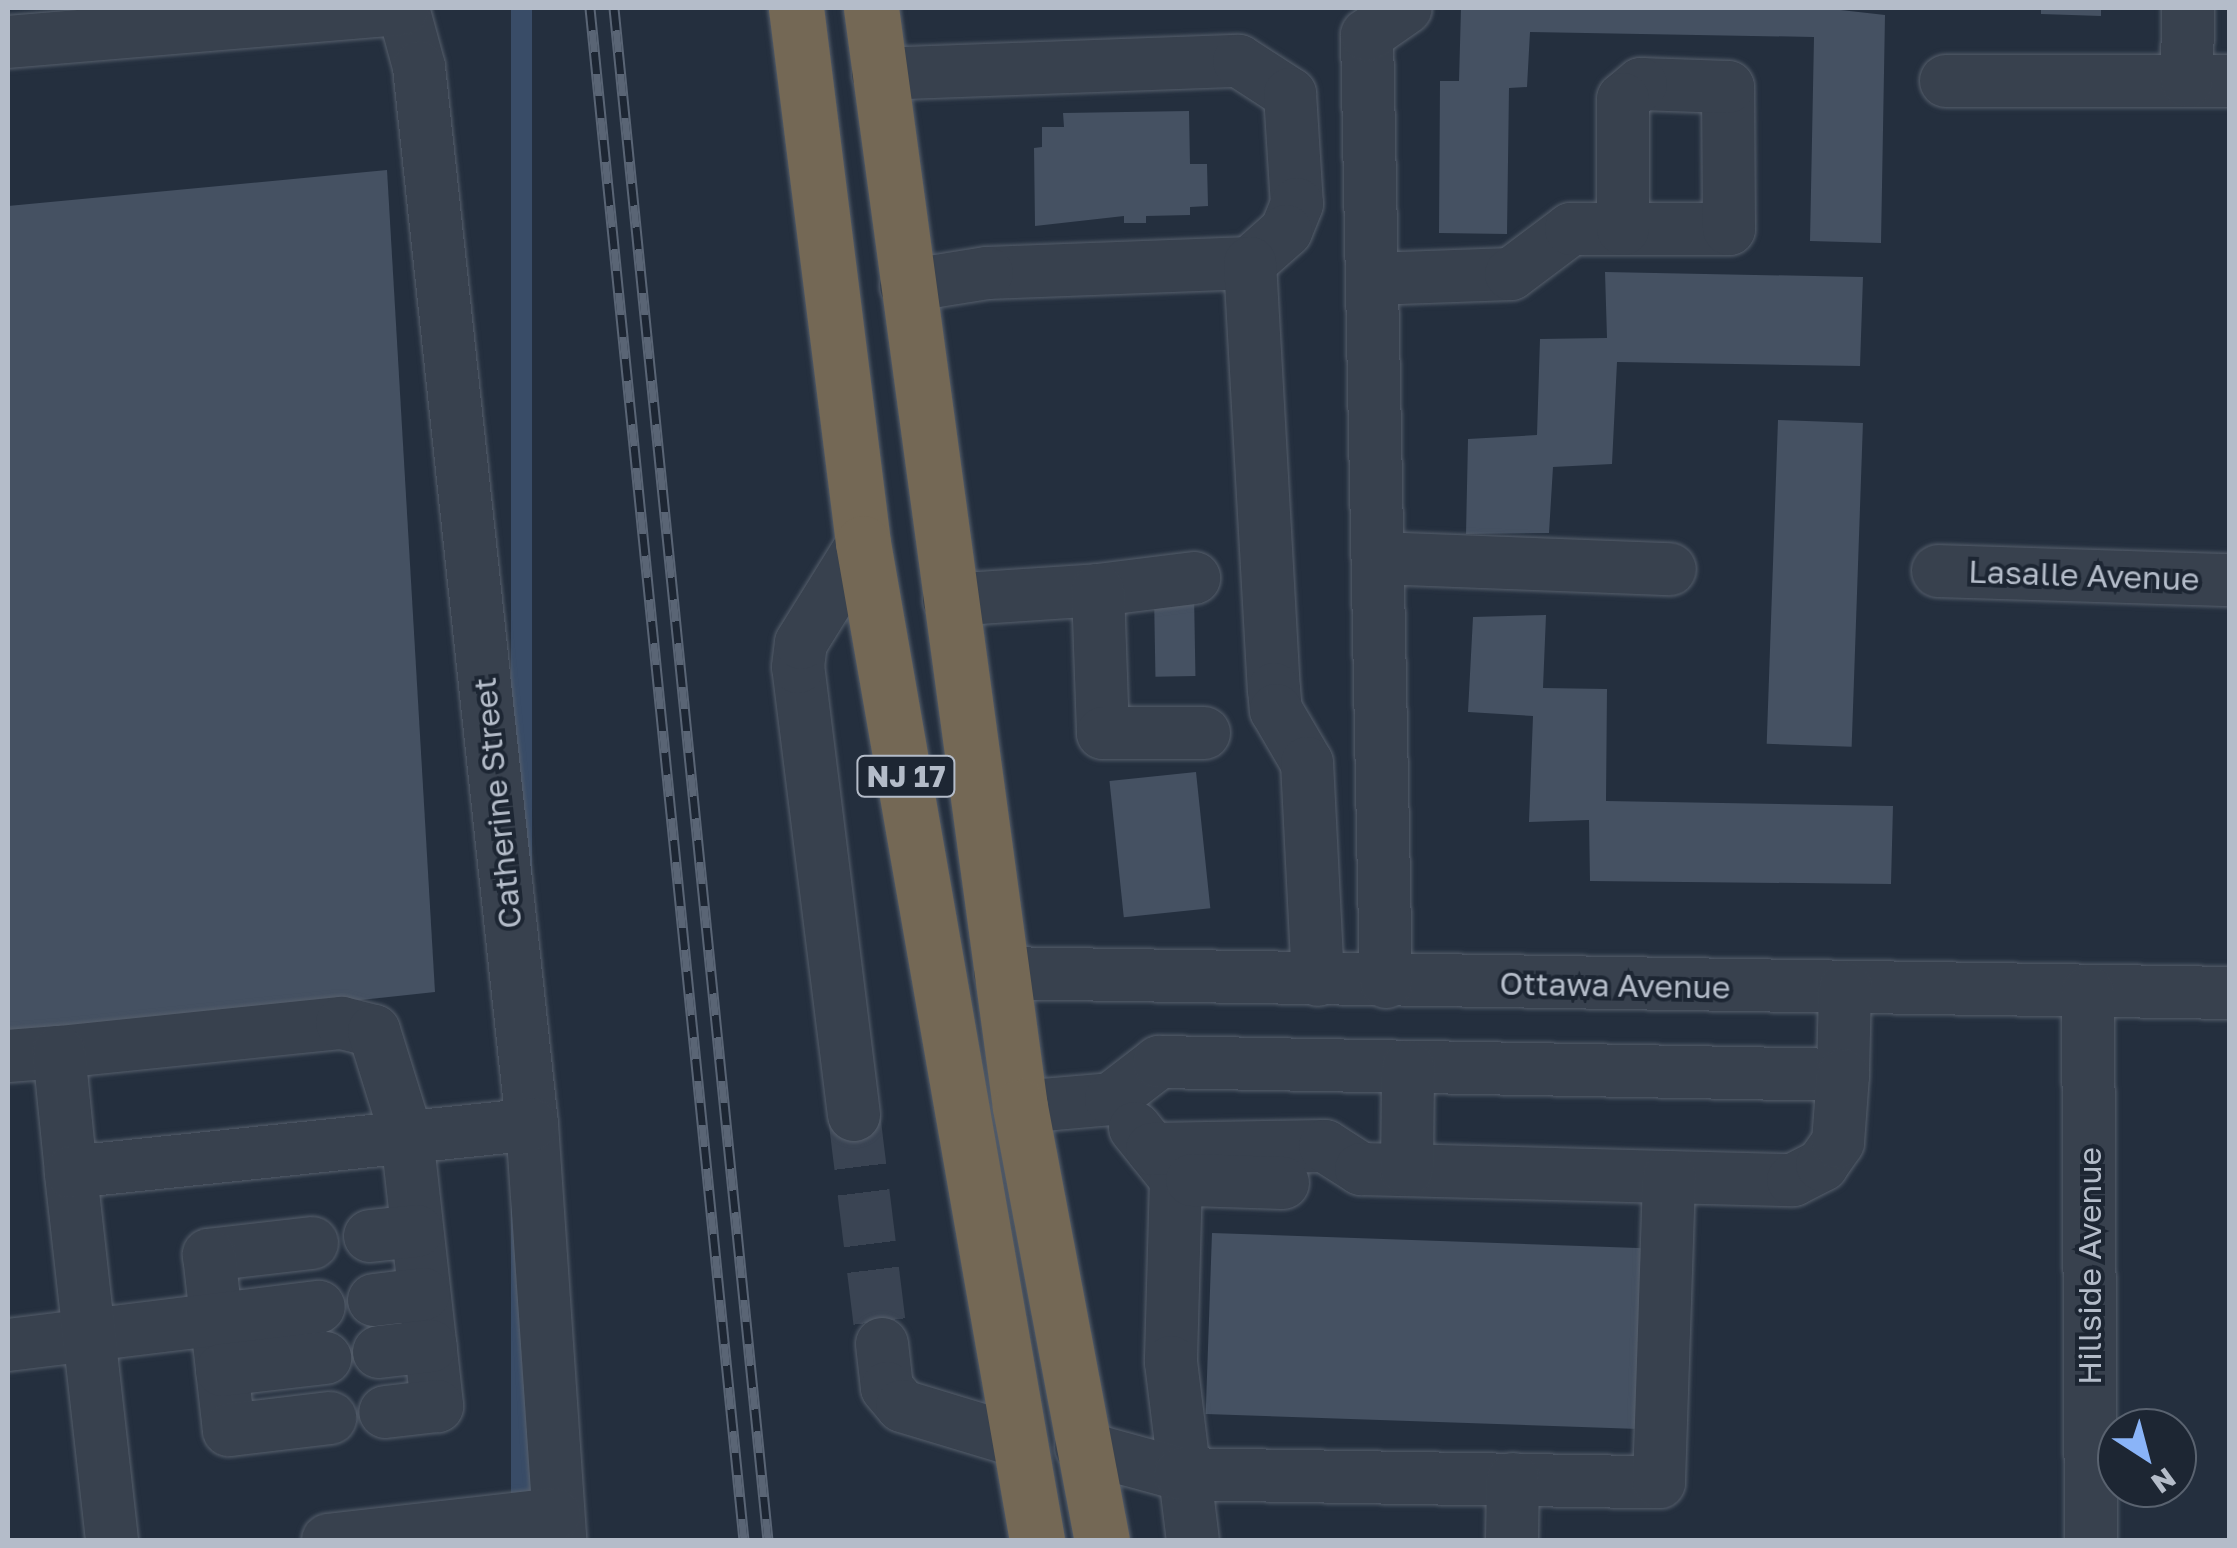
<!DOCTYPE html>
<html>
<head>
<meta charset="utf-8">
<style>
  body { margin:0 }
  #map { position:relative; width:2237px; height:1548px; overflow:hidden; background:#242f3e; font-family:"Golos Text",sans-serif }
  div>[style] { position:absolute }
  .water>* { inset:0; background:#394c67; transform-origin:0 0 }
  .building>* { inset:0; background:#455162; transform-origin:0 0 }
  .minor-tunnel>* { height:52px; margin-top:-26px; transform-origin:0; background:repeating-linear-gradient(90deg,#3a4453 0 52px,transparent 0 78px) }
  .roads { filter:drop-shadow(0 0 2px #565f6c) drop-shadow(0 0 2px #565f6c) }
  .minor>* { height:52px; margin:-26px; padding:0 26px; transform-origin:26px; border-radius:26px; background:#38414e }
  .highway>* { height:55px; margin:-27.5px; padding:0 27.5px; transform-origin:27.5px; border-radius:27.5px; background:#746855 }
  .rail>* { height:11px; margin-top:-5.5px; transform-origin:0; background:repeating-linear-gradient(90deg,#1d2633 0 22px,#5a6575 0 44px); box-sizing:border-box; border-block:2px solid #5a6575 }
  span { translate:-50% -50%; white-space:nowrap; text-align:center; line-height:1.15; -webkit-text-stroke:8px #1d2633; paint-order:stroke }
  .shield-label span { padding:2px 8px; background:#1d2633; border:2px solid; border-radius:8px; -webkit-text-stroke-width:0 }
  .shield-label { font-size:30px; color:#b4bcc9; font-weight:700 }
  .street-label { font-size:32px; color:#b4bcc9 }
  .frame { position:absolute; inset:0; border:10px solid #b4bcc9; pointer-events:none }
  .north { position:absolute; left:2097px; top:1408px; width:100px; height:100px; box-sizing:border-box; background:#1d2633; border:2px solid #59626f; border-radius:50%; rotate:144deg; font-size:28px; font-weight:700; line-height:40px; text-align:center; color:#b4bcc9 }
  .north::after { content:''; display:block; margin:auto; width:35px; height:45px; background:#8ab4f8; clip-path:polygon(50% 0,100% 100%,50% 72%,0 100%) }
</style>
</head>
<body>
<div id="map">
  <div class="water">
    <div style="left:511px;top:8px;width:21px;height:1539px"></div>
  </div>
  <div class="building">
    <div style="clip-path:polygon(1461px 8px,1823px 8px,1885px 15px,1881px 243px,1810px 241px,1814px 37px,1530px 32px,1527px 87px,1509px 88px,1507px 234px,1439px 233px,1440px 81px,1459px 81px)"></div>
    <div style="clip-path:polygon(2041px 8px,2101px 8px,2101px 16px,2041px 14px)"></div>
    <div style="clip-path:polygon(1189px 111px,1190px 164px,1207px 164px,1208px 206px,1190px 207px,1190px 215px,1146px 216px,1146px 223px,1124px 223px,1124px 216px,1035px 226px,1034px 148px,1042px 147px,1042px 127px,1064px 127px,1063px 113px)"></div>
    <div style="clip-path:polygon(387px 170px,435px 992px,8px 1038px,8px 206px)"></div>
    <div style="clip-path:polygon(1605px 272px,1863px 277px,1860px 366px,1617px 362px,1612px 464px,1553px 467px,1549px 533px,1466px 534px,1468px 439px,1537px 435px,1540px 339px,1607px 338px)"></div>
    <div style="left:1778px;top:420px;width:85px;height:324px;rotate:2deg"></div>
    <div style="left:1194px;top:593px;width:83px;height:40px;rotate:89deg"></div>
    <div style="clip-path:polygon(1546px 615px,1543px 688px,1607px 689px,1606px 801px,1893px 806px,1891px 884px,1590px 881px,1589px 820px,1529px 822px,1533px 716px,1468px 712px,1473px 617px)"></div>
    <div style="left:1196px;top:772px;width:137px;height:87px;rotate:84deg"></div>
    <div style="left:1212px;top:1233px;width:455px;height:181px;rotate:2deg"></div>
  </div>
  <div class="minor-tunnel">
    <div style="left:854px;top:1115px;width:231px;rotate:83deg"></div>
  </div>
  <div class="roads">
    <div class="minor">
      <div style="left:403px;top:8px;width:61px;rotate:74.8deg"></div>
      <div style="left:419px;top:67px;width:1063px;rotate:83.9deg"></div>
      <div style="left:532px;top:1124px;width:417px;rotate:86.1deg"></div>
      <div style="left:8px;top:42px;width:396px;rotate:-4.8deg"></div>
      <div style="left:878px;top:74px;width:361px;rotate:-2.1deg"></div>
      <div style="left:1239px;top:61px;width:61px;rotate:32.9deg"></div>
      <div style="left:1290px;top:94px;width:110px;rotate:86.4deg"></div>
      <div style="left:1297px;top:204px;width:29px;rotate:112deg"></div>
      <div style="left:1286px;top:231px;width:48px;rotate:138.4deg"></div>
      <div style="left:1250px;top:263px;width:263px;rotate:177.8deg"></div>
      <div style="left:987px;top:273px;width:82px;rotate:170.9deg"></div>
      <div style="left:1946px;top:81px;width:284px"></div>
      <div style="left:2187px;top:81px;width:73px;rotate:-89.2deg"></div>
      <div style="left:1250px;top:263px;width:427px;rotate:86.8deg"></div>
      <div style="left:1274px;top:689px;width:21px;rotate:85deg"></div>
      <div style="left:1276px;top:710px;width:61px;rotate:59.7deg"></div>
      <div style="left:1307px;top:763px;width:217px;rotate:87.1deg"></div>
      <div style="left:1372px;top:279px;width:139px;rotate:-2.1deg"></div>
      <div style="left:1511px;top:274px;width:75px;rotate:-36.9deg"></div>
      <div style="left:1571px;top:229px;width:158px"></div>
      <div style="left:1729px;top:229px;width:142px;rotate:-90.4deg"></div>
      <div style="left:1728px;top:87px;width:87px;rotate:-178deg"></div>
      <div style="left:1641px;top:84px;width:23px;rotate:140deg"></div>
      <div style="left:1623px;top:99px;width:130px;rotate:90deg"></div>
      <div style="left:1378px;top:558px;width:292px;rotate:2.2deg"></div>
      <div style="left:1938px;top:571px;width:292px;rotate:1.8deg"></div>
      <div style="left:1098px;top:590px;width:97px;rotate:-7.1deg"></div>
      <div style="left:949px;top:600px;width:149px;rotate:-3.8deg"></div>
      <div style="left:1098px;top:590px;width:143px;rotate:88deg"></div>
      <div style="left:1103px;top:733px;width:101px"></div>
      <div style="left:1000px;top:973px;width:1230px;rotate:0.93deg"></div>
      <div style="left:1386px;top:982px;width:947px;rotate:-91.15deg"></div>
      <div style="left:1367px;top:35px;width:47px;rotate:-34.7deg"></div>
      <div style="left:2088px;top:992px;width:548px;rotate:89.69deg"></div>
      <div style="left:59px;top:1052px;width:284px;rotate:-5.9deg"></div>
      <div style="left:342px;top:1023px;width:33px;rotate:14deg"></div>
      <div style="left:374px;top:1031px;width:111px;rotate:72.7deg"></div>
      <div style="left:407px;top:1137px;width:271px;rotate:83.6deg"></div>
      <div style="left:437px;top:1406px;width:52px;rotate:173.4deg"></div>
      <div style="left:8px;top:1056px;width:51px;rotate:-4.5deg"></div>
      <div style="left:59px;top:1052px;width:121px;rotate:84.3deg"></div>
      <div style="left:1020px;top:1107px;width:91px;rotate:-5deg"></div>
      <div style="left:1111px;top:1099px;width:61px;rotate:-37.6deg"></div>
      <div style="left:1159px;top:1062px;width:684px;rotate:1.09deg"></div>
      <div style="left:1843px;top:1075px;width:87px;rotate:-88.7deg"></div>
      <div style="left:854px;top:1115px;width:451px;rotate:-97.1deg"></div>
      <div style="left:798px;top:667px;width:24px;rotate:-83deg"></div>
      <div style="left:801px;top:643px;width:118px;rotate:-58.2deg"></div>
      <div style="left:1135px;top:1128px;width:65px;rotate:51.2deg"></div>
      <div style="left:1176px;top:1179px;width:183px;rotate:91.6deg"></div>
      <div style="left:1171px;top:1362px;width:179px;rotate:83deg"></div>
      <div style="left:1152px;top:1149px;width:173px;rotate:-1deg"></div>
      <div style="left:1325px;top:1146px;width:43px;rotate:32.6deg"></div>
      <div style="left:1361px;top:1169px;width:432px;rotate:1.5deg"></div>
      <div style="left:1793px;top:1180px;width:33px;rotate:-27deg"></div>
      <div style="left:1822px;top:1165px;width:28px;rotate:-55deg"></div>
      <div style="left:1838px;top:1142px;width:67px;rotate:-85.7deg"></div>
      <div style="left:1407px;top:1170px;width:103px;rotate:-89.4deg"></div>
      <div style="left:1192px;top:1180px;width:91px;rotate:1.9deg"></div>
      <div style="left:370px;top:1236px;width:47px;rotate:-6.1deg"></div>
      <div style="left:312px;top:1243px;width:104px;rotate:173.4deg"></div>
      <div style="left:209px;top:1255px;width:176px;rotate:83.5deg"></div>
      <div style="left:229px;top:1430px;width:102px;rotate:-6.8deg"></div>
      <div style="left:374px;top:1300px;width:50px;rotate:-6.8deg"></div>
      <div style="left:882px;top:1344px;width:44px;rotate:83.5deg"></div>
      <div style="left:887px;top:1388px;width:23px;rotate:50deg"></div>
      <div style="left:902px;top:1406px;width:124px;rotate:16.8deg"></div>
      <div style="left:8px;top:1345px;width:313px;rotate:-7deg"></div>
      <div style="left:379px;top:1352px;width:52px;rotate:-6.6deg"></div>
      <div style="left:222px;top:1370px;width:104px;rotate:-6.6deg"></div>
      <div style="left:1081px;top:1447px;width:103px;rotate:15.3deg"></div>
      <div style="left:1180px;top:1474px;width:479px;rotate:1deg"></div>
      <div style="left:1659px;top:1482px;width:305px;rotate:-88.1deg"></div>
      <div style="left:112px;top:1540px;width:370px;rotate:-96.4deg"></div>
      <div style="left:71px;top:1172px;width:463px;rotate:-5.9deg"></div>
      <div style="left:328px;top:1540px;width:228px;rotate:-6.5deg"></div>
      <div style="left:1512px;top:1540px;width:61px;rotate:-89.1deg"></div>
    </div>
    <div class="highway">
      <div style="left:796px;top:8px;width:539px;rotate:82.86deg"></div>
      <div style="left:863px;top:543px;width:1012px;rotate:80.1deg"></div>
      <div style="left:871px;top:8px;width:1109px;rotate:82.28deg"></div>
      <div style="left:1020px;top:1107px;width:441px;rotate:79.3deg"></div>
    </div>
  </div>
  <div class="rail">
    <div style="left:590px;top:8px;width:1540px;rotate:84.26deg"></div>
    <div style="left:614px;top:8px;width:1540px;rotate:84.26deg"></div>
  </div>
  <div class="shield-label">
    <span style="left:906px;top:776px">NJ 17</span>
  </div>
  <div class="street-label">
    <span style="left:2084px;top:575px;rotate:2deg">Lasalle Avenue</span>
    <span style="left:497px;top:803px;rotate:-96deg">Catherine Street</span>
    <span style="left:1615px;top:985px;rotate:1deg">Ottawa Avenue</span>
    <span style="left:2089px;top:1266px;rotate:-90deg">Hillside Avenue</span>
  </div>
  <div class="frame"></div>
  <div class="north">N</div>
</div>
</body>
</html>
